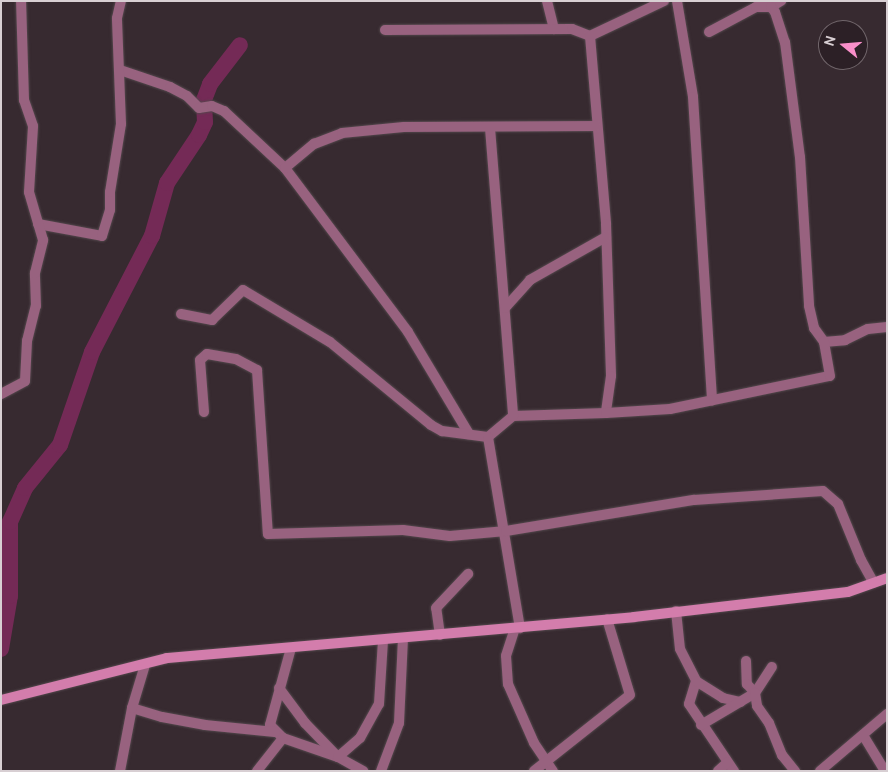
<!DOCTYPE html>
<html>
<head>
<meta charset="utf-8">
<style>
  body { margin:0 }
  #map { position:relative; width:888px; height:772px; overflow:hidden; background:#372a30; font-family:Cabin,sans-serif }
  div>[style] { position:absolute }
  .river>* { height:16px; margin:-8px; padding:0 8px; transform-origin:8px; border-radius:8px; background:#742a56 }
  .roads { filter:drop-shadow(0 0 1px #54484d) drop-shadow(0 0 1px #54484d) }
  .street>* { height:10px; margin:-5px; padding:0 5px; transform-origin:5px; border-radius:5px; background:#98627f }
  .secondary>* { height:10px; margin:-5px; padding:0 5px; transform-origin:5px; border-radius:5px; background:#d37dac }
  span { translate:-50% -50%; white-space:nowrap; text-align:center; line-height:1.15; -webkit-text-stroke:4px #2c2026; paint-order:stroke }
  .frame { position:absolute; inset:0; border:2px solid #d8cfd3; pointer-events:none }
  .north { position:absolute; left:818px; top:20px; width:50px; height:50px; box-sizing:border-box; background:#2c2026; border:1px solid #71666b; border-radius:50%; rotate:287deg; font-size:14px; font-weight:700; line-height:20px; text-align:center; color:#d8cfd3 }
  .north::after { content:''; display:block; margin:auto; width:18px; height:22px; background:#f98fc9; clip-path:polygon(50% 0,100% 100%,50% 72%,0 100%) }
</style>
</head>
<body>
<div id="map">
  <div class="river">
    <div style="left:1px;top:649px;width:54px;rotate:-80.4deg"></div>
    <div style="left:10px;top:596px;width:74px;rotate:-90deg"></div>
    <div style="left:10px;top:522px;width:37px;rotate:-66deg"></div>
    <div style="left:25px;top:488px;width:55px;rotate:-50.9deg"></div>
    <div style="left:60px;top:445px;width:98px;rotate:-71deg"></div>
    <div style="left:92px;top:352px;width:131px;rotate:-62.7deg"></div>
    <div style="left:152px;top:236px;width:55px;rotate:-74.2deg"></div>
    <div style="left:167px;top:183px;width:58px;rotate:-56.3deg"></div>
    <div style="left:199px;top:135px;width:14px;rotate:-65deg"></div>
    <div style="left:205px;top:122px;width:22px;rotate:-93deg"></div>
    <div style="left:204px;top:100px;width:17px;rotate:-69deg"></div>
    <div style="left:210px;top:84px;width:49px;rotate:-52.4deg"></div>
  </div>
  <div class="roads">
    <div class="street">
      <div style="left:547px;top:1px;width:29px;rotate:76deg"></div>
      <div style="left:677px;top:1px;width:97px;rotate:80.5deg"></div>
      <div style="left:693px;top:97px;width:304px;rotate:86.4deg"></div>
      <div style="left:771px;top:7px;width:12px;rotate:-31deg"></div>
      <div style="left:385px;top:30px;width:187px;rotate:-0.3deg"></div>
      <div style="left:572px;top:29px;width:19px;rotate:21deg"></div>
      <div style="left:590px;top:36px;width:189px;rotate:85.1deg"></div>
      <div style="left:606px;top:224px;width:152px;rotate:88.1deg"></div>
      <div style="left:611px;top:376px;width:37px;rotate:98deg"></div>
      <div style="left:606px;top:413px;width:93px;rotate:178.2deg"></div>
      <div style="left:513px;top:416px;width:33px;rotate:140deg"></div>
      <div style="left:709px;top:32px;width:53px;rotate:-28deg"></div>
      <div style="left:756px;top:7px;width:15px"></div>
      <div style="left:771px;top:7px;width:6px;rotate:51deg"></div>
      <div style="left:775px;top:12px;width:32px;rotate:72deg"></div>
      <div style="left:785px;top:42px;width:116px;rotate:82.6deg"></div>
      <div style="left:800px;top:157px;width:149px;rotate:86.5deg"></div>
      <div style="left:809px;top:306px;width:23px;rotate:77deg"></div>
      <div style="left:814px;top:328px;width:17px;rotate:54deg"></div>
      <div style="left:824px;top:342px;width:21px;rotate:-5deg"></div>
      <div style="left:845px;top:340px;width:25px;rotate:-26deg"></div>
      <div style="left:868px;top:329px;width:19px;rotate:-6deg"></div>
      <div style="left:590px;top:36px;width:82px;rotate:-25.3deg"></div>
      <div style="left:120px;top:70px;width:53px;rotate:18.8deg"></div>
      <div style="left:170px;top:87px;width:19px;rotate:28deg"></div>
      <div style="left:187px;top:96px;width:17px;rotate:45deg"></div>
      <div style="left:199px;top:108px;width:13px;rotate:-9deg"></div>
      <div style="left:212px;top:106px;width:13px;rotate:23deg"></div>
      <div style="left:224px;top:111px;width:83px;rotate:43.1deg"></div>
      <div style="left:285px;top:168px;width:205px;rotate:53.1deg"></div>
      <div style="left:408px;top:332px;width:119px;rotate:59.1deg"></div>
      <div style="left:490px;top:128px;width:289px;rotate:85.4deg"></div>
      <div style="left:285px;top:168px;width:38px;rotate:-40deg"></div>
      <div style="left:314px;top:144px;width:30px;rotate:-21deg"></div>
      <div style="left:342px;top:133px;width:62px;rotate:-5.5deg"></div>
      <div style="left:404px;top:127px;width:192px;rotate:-0.3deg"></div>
      <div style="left:38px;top:224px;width:65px;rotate:10.6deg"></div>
      <div style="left:102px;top:236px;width:27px;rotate:-73deg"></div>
      <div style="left:110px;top:210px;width:18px;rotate:-90deg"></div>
      <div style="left:110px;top:192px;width:69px;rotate:-80.8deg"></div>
      <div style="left:121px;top:124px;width:106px;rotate:-92.2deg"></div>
      <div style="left:117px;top:18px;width:17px;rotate:-77deg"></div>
      <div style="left:505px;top:308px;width:38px;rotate:-48deg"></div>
      <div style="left:530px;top:280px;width:87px;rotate:-29.5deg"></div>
      <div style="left:181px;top:314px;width:32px;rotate:11deg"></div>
      <div style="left:212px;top:320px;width:43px;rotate:-44.1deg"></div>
      <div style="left:243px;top:290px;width:101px;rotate:30.9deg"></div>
      <div style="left:330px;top:342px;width:131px;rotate:39.4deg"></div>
      <div style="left:431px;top:425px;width:13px;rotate:29deg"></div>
      <div style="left:442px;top:431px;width:46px;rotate:7.4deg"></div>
      <div style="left:488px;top:437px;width:194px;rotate:80.5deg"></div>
      <div style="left:1px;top:394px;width:27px;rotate:-28deg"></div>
      <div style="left:25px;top:381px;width:40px;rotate:-87.1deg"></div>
      <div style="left:27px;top:341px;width:36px;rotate:-76deg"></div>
      <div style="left:36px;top:306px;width:33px;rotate:-92deg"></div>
      <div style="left:35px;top:273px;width:34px;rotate:-76deg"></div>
      <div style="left:43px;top:240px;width:50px;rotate:-106.3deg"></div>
      <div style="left:29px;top:192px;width:66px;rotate:-86.5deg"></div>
      <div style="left:33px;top:126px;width:28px;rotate:-109deg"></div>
      <div style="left:24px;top:100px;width:99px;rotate:-91.7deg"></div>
      <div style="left:204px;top:412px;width:52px;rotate:-94.4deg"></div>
      <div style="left:200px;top:360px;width:9px;rotate:-41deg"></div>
      <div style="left:207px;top:354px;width:29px;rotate:10deg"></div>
      <div style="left:236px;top:359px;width:24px;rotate:28deg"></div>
      <div style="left:257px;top:370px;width:164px;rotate:86.2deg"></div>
      <div style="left:268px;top:534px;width:135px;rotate:-1.7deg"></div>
      <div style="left:403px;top:530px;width:47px;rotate:7.3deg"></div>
      <div style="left:450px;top:536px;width:56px;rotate:-5.1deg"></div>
      <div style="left:506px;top:531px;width:191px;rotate:-9.4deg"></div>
      <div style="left:694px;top:500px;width:129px;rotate:-4deg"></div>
      <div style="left:823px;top:491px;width:20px;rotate:41deg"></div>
      <div style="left:838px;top:504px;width:61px;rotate:67.7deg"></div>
      <div style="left:861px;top:560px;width:26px;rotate:61deg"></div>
      <div style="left:606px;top:413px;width:64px;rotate:-3.6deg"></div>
      <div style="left:670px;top:409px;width:163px;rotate:-11.7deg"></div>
      <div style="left:830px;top:376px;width:35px;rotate:-100deg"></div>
      <div style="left:676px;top:611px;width:38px;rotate:84deg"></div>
      <div style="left:680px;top:649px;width:36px;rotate:63deg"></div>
      <div style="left:696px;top:681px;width:24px;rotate:107deg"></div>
      <div style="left:689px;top:704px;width:81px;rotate:56.1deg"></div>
      <div style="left:515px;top:628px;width:29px;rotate:108deg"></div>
      <div style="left:506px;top:656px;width:28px;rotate:86deg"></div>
      <div style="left:508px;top:684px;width:64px;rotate:66.2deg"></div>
      <div style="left:534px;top:743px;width:34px;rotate:56deg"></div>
      <div style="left:440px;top:635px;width:27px;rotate:-98deg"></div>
      <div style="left:436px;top:608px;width:47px;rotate:-46.7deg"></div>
      <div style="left:291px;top:648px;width:80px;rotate:105.3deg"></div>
      <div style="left:270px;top:725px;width:18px;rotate:45deg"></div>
      <div style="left:283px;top:738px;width:58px;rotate:19.1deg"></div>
      <div style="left:338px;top:757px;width:29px;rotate:29deg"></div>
      <div style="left:746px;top:661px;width:23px;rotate:88deg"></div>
      <div style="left:747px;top:684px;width:12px;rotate:48deg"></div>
      <div style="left:755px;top:693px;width:31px;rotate:-57deg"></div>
      <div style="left:696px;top:681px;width:32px;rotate:32deg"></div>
      <div style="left:723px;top:698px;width:18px;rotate:13deg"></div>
      <div style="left:279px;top:688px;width:44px;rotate:53.4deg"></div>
      <div style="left:305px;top:723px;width:47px;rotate:45.9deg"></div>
      <div style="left:338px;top:757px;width:29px;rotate:-41deg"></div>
      <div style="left:360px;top:738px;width:39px;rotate:-61deg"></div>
      <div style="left:379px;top:704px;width:64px;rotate:-86.4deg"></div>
      <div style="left:132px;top:708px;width:31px;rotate:17deg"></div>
      <div style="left:162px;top:717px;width:44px;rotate:10.5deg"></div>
      <div style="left:205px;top:725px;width:70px;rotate:5.7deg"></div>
      <div style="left:701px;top:725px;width:63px;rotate:-30.7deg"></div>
      <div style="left:755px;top:693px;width:13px;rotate:81deg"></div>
      <div style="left:757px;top:706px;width:21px;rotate:55deg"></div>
      <div style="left:769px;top:723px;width:35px;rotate:68deg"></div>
      <div style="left:782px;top:755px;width:21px;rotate:51deg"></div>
      <div style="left:863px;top:735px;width:42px;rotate:58.6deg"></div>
      <div style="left:120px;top:771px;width:64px;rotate:-79.2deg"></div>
      <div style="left:132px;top:708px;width:45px;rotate:-73.2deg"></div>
      <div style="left:257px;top:771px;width:42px;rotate:-51.8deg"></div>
      <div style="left:381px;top:771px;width:51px;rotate:-69.4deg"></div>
      <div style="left:399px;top:723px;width:85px;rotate:-87.3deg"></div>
      <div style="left:534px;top:771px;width:122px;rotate:-38.4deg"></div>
      <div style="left:630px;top:695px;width:79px;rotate:-106.8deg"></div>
      <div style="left:718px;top:771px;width:13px;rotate:-42deg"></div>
      <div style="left:820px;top:771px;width:88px;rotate:-40.4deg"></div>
    </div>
    <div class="secondary">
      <div style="left:1px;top:700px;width:171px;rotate:-14.2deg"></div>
      <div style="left:167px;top:658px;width:469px;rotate:-5deg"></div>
      <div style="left:634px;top:617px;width:215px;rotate:-6.7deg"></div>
      <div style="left:848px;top:592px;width:41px;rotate:-19.7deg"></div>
    </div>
  </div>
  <div class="frame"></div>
  <div class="north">N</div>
</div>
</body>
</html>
